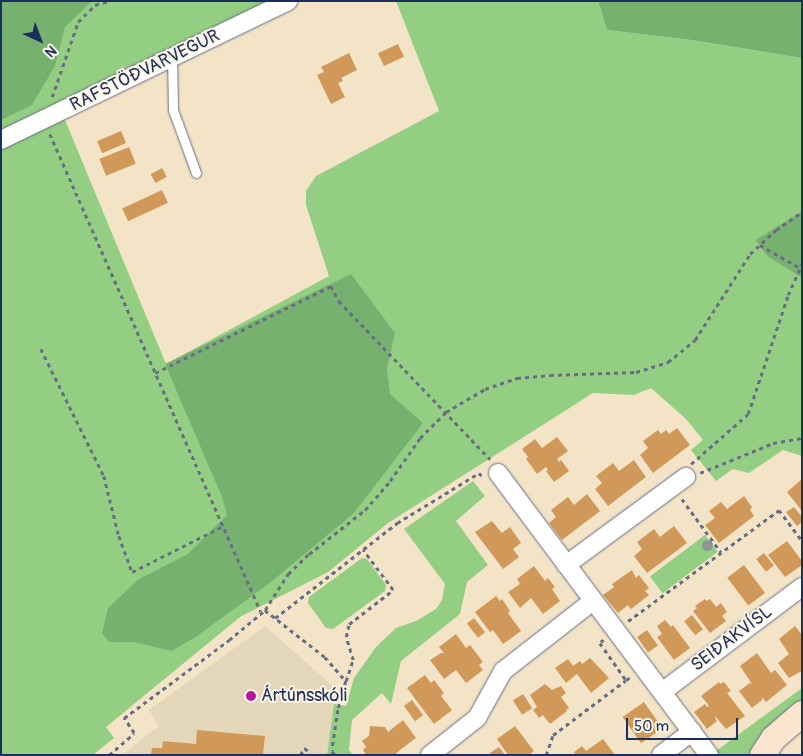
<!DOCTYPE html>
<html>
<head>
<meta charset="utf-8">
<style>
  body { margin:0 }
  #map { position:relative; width:803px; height:756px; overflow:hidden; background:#f3e4c7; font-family:Pangolin,sans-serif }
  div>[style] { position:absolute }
  .built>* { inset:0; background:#e4d6b8 }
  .green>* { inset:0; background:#94ce82; transform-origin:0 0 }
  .forest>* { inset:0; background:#77b170 }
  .building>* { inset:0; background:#d0995a; transform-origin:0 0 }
  .path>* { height:2.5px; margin-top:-1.25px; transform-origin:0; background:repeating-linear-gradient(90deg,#676e83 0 4px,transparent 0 8px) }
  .roads { filter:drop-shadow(0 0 1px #676e83) drop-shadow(0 0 1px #676e83) }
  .lane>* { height:9px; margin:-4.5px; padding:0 4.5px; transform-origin:4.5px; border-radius:4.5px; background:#fff }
  .street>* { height:18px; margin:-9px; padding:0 9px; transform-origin:9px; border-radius:9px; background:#fff }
  .secondary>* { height:25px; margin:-12.5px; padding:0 12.5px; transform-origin:12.5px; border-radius:12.5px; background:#fce5cf }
  .trees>* { width:11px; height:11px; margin:-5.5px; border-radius:50%; background:#8d9692 }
  .dots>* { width:14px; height:14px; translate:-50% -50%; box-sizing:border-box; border:2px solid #fcf5e5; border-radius:50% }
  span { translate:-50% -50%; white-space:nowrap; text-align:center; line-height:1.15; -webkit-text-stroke:4px #fcf5e5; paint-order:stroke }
  .street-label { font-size:18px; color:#1b2f5e }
  .poi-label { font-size:18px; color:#1b2f5e }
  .left { translate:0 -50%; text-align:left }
  .frame { position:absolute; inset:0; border:2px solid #1b2f5e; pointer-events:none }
  .north { position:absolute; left:15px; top:15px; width:50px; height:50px; -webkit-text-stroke:4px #fcf5e5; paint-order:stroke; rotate:137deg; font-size:14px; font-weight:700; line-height:20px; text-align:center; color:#1b2f5e }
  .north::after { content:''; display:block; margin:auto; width:18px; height:22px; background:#1b2f5e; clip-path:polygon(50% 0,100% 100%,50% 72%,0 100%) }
  .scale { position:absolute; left:626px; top:718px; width:112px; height:22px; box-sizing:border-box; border:2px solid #1b2f5e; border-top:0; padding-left:6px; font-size:15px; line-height:18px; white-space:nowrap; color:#1b2f5e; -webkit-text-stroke:4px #fcf5e5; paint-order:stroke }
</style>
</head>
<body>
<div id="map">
  <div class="built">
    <div style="clip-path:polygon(265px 626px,336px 689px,327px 755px,122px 755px,159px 726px,149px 710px)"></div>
  </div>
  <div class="green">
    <div style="clip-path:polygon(1px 1px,275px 1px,1px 133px)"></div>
    <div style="clip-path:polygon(396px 1px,598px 1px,607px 30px,691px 40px,802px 58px,802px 211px,755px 240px,768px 257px,802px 278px,802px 456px,783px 450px,749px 473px,733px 469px,716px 481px,691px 450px,703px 440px,686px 419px,651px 388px,634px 395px,593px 393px,388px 523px,328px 572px,240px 617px,106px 727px,114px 738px,93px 755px,1px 755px,1px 145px,63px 115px,166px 364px,329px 276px,306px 205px,306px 191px,316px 176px,439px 111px)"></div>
    <div style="clip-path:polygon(473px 481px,485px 496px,456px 521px,488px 565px,467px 582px,460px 614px,401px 661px,391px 704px,382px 693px,352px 720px,349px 750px,353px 755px,327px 755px,334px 704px,346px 706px,354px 678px,376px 647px,396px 628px,416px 621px,436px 609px,442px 600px,445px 584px,404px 529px)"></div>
    <div style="left:705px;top:535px;width:21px;height:69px;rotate:53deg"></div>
    <div style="clip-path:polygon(362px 558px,367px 559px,386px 585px,385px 591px,333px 629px,326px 628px,308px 603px,309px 597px)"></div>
    <div style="clip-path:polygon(802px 688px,802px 703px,753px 746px,749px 755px,718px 755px,716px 751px)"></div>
  </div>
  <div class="forest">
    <div style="clip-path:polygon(1px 1px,92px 1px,65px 27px,55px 66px,32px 105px,1px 120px)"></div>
    <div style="clip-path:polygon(598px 1px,802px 1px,802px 58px,691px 40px,607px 30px)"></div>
    <div style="clip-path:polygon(802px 211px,802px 278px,768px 257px,755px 240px)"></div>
    <div style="clip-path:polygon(351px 274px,395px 333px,387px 369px,390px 394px,423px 423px,354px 513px,271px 582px,197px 636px,172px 651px,133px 642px,109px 642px,102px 633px,108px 608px,139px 579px,188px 554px,227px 515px,222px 497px,165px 364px)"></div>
  </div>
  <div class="building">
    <div style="left:398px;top:44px;width:14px;height:22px;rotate:65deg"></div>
    <div style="clip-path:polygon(349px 53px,357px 70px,341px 78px,343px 81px,338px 83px,345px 97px,331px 104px,317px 75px,324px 72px,321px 67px)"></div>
    <div style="left:121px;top:131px;width:13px;height:26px;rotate:67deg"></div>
    <div style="left:129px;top:147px;width:18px;height:32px;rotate:68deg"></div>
    <div style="left:162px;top:168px;width:10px;height:13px;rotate:61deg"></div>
    <div style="left:162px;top:190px;width:14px;height:44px;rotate:65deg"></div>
    <div style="clip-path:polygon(677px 428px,690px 445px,653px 473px,640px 455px,648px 448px,643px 441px,658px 430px,661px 434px,666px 430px,669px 434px)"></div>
    <div style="clip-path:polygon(557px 437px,568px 451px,557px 459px,559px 462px,561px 460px,569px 471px,554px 482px,546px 471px,548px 470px,546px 467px,537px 474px,526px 459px,528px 457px,522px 449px,535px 439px,542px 448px)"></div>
    <div style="clip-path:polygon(634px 460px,646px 477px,608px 506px,595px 489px,602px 483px,596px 476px,613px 463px,619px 471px)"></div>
    <div style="clip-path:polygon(802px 479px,802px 511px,787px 492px)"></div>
    <div style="clip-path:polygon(587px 494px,600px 511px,562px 540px,549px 523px,556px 517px,551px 510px,568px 497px,574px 505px)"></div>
    <div style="clip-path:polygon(744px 496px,752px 507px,750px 510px,754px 516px,719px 543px,705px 525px,715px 518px,709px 511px,721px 502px,727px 509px)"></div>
    <div style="clip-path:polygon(794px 507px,802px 517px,802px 522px,797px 526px,786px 512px)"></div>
    <div style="clip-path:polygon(492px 521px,502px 533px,510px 527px,521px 543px,513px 549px,519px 557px,503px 569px,475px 532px)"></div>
    <div style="clip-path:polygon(674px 526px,687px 543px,647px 573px,634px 556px,642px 549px,637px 542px,654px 529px,660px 537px)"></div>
    <div style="clip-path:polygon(787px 541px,802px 561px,802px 565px,785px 577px,768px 555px)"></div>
    <div style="left:764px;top:553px;width:16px;height:10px;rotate:52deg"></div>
    <div style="left:744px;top:565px;width:35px;height:21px;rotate:53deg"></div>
    <div style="clip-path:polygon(534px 566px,545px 581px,548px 578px,555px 587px,552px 589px,560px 601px,543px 614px,531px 598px,520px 608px,508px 592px,520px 584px,517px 579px)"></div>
    <div style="clip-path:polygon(632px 570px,636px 578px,639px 575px,649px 588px,645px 591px,649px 595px,631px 609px,628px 605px,618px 613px,603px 595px,614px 587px,612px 584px)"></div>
    <div style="clip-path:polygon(496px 596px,500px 601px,502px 599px,510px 611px,508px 613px,521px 631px,503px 644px,493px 630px,490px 632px,475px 612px)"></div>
    <div style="clip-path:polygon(705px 599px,707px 601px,710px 599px,716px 607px,721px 603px,727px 612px,722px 616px,726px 621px,710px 633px,693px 611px,697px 608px,695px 606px)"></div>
    <div style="left:692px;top:615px;width:18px;height:10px;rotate:52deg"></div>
    <div style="left:474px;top:618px;width:18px;height:9px;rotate:52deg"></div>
    <div style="clip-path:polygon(665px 620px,671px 627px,673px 625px,690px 648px,674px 660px,657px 637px,662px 634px,657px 626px)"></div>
    <div style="clip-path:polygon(795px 626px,802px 635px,802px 671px,789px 678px,778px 663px,789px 654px,779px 639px)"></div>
    <div style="left:647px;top:630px;width:19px;height:12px;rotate:55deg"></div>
    <div style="clip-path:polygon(456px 634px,466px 648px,470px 645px,483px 662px,479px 665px,483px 670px,466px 683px,456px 670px,444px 679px,430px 660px,441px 653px,444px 653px,439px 647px)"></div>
    <div style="clip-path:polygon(757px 653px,771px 673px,775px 670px,787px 685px,766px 702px,762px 697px,762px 700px,752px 708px,739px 691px,750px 683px,752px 684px,740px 666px)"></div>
    <div style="clip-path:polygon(590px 658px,609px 678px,591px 693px,577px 674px,566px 683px,555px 668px,568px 659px,573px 666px,580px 661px,582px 664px)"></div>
    <div style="clip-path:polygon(425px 675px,431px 683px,434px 680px,444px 693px,441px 696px,452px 710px,434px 724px,407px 688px)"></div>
    <div style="clip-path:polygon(719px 682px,720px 684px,724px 682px,731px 691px,727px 693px,745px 716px,726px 729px,716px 717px,715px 718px,717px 721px,707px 729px,694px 712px,705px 704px,707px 707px,709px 706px,701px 696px)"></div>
    <div style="clip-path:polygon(545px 684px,552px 690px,561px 686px,566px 693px,561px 697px,569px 708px,566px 710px,567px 711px,550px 724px,543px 715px,539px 718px,533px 710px,537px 707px,530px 695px)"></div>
    <div style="left:523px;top:694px;width:17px;height:12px;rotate:57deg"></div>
    <div style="left:412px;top:700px;width:19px;height:10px;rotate:54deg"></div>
    <div style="left:644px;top:702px;width:32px;height:26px;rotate:55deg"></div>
    <div style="clip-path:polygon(403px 720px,416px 738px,396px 753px,398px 755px,366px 755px,363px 750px,366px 747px,362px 741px,369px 736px,370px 726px,385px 727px,388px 732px)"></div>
    <div style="clip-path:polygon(515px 726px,534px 751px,529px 755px,508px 755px,497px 739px)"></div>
    <div style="clip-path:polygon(197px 730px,265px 736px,263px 755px,151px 755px,152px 748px,162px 748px,163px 741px,196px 744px)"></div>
    <div style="clip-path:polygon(603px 739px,615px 755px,575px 755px,574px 752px,582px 746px,586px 751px)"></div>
    <div style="clip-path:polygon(499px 747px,505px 755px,491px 755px,490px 753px)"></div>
  </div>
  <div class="path">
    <div style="left:52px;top:97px;width:79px;rotate:-70.9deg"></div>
    <div style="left:78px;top:22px;width:24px;rotate:-45deg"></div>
    <div style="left:95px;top:5px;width:15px;rotate:-16deg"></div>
    <div style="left:50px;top:134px;width:522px;rotate:66.18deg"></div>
    <div style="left:760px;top:245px;width:48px;rotate:29.7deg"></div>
    <div style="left:41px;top:349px;width:142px;rotate:63.6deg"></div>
    <div style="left:104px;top:476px;width:62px;rotate:76deg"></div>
    <div style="left:119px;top:536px;width:38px;rotate:70deg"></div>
    <div style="left:132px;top:572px;width:102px;rotate:-26.8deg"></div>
    <div style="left:155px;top:373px;width:196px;rotate:-26.3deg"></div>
    <div style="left:331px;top:286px;width:17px;rotate:62deg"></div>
    <div style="left:339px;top:301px;width:219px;rotate:46.3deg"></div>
    <div style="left:691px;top:464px;width:76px;rotate:-41.3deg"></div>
    <div style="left:748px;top:414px;width:126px;rotate:-71.4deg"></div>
    <div style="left:788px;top:295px;width:34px;rotate:-66deg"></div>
    <div style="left:700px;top:473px;width:79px;rotate:-22.3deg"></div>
    <div style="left:773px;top:443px;width:29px;rotate:-10deg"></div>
    <div style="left:682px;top:499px;width:66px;rotate:53.7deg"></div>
    <div style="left:265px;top:610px;width:76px;rotate:38.1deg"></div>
    <div style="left:325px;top:657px;width:32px;rotate:49deg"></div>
    <div style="left:346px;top:681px;width:30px;rotate:105deg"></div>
    <div style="left:338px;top:710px;width:41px;rotate:98.3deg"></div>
    <div style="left:332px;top:751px;width:5px;rotate:53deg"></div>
    <div style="left:275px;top:618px;width:155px;rotate:-37.9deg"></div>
    <div style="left:397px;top:523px;width:96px;rotate:-31.4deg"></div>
    <div style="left:479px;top:473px;width:6px;rotate:45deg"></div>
    <div style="left:628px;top:621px;width:187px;rotate:-36.3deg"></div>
    <div style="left:779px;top:510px;width:38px;rotate:53deg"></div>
    <div style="left:604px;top:640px;width:5px;rotate:143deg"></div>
    <div style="left:600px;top:643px;width:45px;rotate:54.9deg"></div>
    <div style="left:626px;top:680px;width:7px;rotate:-34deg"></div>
    <div style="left:346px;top:681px;width:22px;rotate:-72deg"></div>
    <div style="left:353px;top:660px;width:24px;rotate:-107deg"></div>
    <div style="left:346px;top:637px;width:13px;rotate:-77deg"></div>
    <div style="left:349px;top:624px;width:56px;rotate:-37.7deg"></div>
    <div style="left:393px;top:590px;width:50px;rotate:-126.9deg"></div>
    <div style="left:109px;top:755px;width:33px;rotate:-41deg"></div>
    <div style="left:134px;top:733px;width:18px;rotate:-124deg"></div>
    <div style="left:124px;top:718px;width:131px;rotate:-36.6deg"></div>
    <div style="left:229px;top:640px;width:47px;rotate:-39.8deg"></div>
    <div style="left:265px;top:610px;width:43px;rotate:-57.4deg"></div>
    <div style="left:288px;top:574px;width:29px;rotate:-44deg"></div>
    <div style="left:309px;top:554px;width:71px;rotate:-38.2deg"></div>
    <div style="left:365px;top:510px;width:38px;rotate:-49deg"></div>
    <div style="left:390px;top:481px;width:52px;rotate:-55.1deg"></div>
    <div style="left:420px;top:438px;width:37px;rotate:-45deg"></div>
    <div style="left:446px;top:412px;width:45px;rotate:-30.5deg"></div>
    <div style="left:485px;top:389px;width:34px;rotate:-19deg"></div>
    <div style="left:517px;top:378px;width:33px;rotate:-5deg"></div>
    <div style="left:550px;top:375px;width:86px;rotate:-2deg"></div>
    <div style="left:636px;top:372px;width:34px;rotate:-17deg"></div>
    <div style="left:668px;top:362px;width:35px;rotate:-39deg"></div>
    <div style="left:695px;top:340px;width:102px;rotate:-57.4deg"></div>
    <div style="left:750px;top:254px;width:35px;rotate:-43deg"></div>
    <div style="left:776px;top:230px;width:32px;rotate:-35deg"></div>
    <div style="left:300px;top:755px;width:9px;rotate:-54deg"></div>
    <div style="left:305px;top:748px;width:9px;rotate:49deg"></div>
    <div style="left:546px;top:755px;width:21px;rotate:-71deg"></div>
    <div style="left:553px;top:735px;width:91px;rotate:-37deg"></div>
  </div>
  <div class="roads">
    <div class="lane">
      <div style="left:172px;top:57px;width:53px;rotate:88.9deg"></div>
      <div style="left:173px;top:110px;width:67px;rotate:69.9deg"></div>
    </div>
    <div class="street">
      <div style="left:1px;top:140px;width:319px;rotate:-25.8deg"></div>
      <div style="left:498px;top:473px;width:352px;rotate:53.2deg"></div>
      <div style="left:566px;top:565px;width:149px;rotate:-36.3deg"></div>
      <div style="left:662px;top:692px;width:175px;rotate:-36.9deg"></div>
      <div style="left:430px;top:755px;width:60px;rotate:-38.2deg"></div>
      <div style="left:477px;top:718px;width:54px;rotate:-61deg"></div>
      <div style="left:503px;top:671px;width:114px;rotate:-37.9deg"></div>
      <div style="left:661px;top:755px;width:39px;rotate:-37deg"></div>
    </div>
    <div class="secondary">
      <div style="left:762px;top:755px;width:20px;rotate:-57deg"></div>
      <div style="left:773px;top:738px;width:38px;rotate:-41deg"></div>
    </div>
  </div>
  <div class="trees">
    <div style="left:707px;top:545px"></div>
  </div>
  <div class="dots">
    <div style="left:251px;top:696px;background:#b5179e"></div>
  </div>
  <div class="street-label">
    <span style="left:145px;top:71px;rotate:-26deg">RAFSTÖÐVARVEGUR</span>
    <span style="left:732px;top:639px;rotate:-37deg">SEIÐAKVÍSL</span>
  </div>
  <div class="poi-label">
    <span class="left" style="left:261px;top:696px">Ártúnsskóli</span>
  </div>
  <div class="frame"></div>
  <div class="north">N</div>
  <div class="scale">50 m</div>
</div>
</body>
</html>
